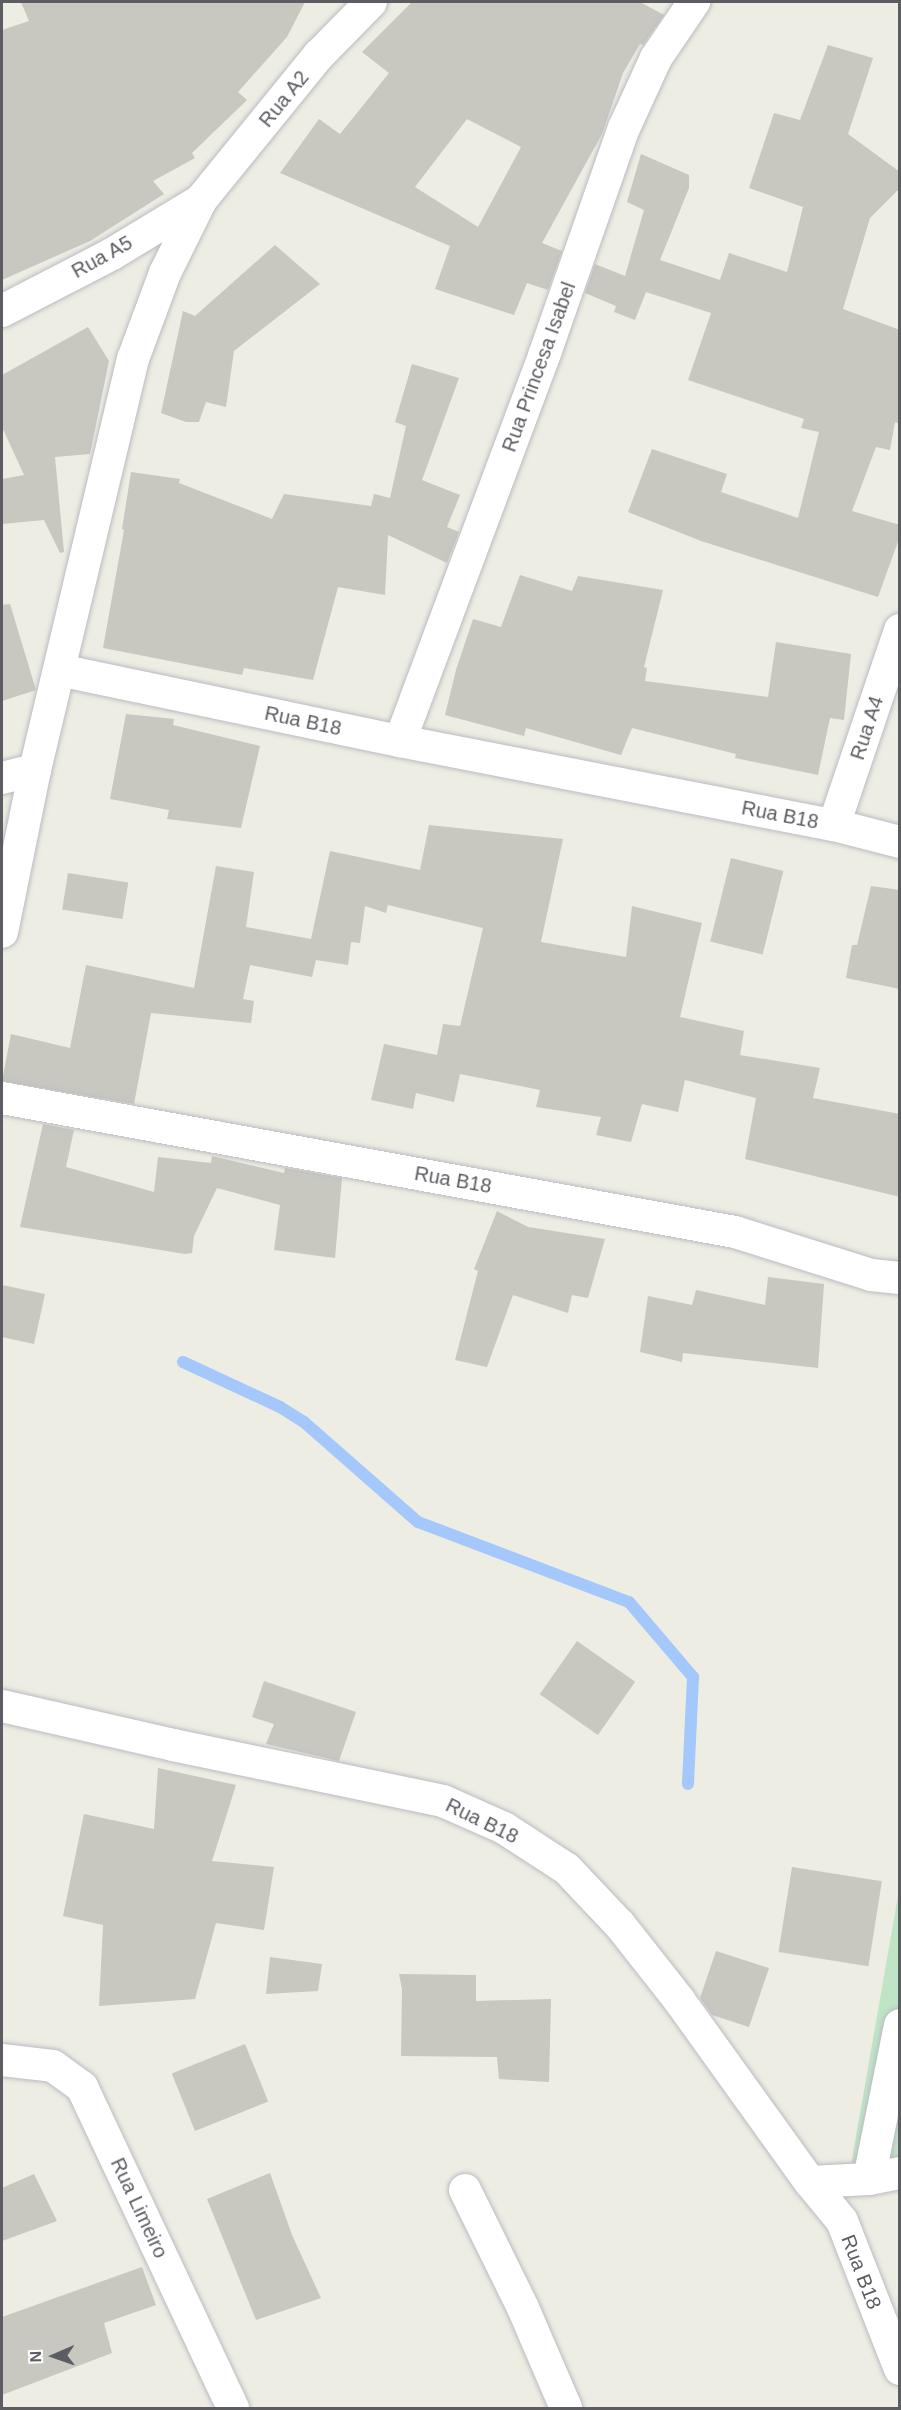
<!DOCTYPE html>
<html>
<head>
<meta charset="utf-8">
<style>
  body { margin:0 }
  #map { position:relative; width:901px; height:2410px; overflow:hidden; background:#edede3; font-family:Helvetica,sans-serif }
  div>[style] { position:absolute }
  .green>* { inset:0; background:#c0e4c6 }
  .stream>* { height:12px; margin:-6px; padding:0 6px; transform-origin:6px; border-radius:6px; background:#a4c7fc }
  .building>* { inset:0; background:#c8c7c0; transform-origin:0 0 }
  .roads { filter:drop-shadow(0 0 2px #babbc1) drop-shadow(0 0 2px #babbc1) }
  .street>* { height:32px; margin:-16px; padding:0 16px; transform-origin:16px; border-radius:16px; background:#fff }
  span { translate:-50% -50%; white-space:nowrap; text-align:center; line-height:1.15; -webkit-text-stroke:5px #fff; paint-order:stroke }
  .street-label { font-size:20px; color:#5b5d63 }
  .frame { position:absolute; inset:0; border:3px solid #5b5d63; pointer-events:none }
  .north { position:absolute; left:24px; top:2326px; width:60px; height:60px; -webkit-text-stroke:4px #fff; paint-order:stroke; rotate:268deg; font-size:16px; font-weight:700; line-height:24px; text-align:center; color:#5b5d63 }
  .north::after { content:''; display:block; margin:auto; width:21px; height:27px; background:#5b5d63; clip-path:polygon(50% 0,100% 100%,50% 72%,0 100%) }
</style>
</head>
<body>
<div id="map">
  <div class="green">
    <div style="clip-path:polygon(899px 1890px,899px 2186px,851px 2165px)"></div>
  </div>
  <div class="stream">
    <div style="left:183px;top:1362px;width:107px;rotate:24.9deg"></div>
    <div style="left:280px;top:1407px;width:28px;rotate:32deg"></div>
    <div style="left:304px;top:1422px;width:152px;rotate:41.3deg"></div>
    <div style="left:418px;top:1522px;width:226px;rotate:20.8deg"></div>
    <div style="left:629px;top:1602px;width:99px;rotate:49.5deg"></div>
    <div style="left:693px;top:1677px;width:107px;rotate:92.7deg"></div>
  </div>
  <div class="building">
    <div style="clip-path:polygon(21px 2px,305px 2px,287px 37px,238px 92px,247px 100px,192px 153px,195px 158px,153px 181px,164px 194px,90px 241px,2px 280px,2px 30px,29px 21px)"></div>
    <div style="clip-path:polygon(evenodd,412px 2px,640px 2px,664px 15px,643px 45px,640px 44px,623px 73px,602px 134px,542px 243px,562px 251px,548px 290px,527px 283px,514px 315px,435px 289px,450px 246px,280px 173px,319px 119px,340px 134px,389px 73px,362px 52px,412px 2px,467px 119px,521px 147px,478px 227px,415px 187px,467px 119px)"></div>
    <div style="clip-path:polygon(828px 45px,873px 58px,848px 134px,900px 172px,900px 188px,870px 218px,843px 309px,900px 330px,900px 424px,895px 422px,890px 450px,876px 447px,852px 511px,900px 525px,900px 536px,878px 597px,701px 541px,628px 512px,652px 449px,727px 474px,721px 492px,798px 518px,819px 432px,801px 428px,804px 419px,688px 380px,711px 313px,646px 292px,635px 320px,614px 312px,616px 306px,585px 293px,595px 264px,625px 276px,644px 210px,627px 202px,641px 154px,689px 175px,689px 188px,660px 260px,720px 280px,729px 253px,787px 272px,803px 207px,749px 188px,774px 113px,800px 120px)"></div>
    <div style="clip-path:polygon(275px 245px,320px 284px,234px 351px,226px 407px,206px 402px,199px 422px,186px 422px,161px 413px,183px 311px,195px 316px)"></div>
    <div style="clip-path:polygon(88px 327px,109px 361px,90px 454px,55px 457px,64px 552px,60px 553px,44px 520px,2px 524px,2px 479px,24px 475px,2px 427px,2px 375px)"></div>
    <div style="clip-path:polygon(412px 364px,459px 378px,422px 480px,460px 495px,447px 527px,459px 532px,447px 563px,388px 535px,385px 595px,338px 587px,313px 680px,244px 668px,242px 675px,103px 648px,124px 530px,122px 529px,131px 472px,180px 479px,179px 483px,272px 519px,284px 494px,371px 506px,374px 494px,390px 498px,406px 426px,395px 422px)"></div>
    <div style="clip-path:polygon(520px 575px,572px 591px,578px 576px,663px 590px,644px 667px,647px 668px,645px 681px,768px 697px,776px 642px,851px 654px,844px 720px,830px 718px,818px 775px,735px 758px,736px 754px,632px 728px,621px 755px,526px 728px,524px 736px,445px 715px,456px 670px,473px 619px,501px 627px)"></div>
    <div style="clip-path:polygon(10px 604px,36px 690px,2px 701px,2px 605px)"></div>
    <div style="clip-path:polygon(126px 714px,174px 719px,173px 725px,260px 746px,241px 828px,167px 819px,169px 810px,110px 799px)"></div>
    <div style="clip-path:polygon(429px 825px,563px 839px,541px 942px,626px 957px,632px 906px,702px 923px,680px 1017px,744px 1031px,740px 1055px,820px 1068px,813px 1098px,900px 1114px,900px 1197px,745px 1159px,756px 1098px,685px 1080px,678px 1112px,642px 1104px,631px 1142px,596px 1135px,601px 1117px,536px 1107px,540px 1090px,460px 1074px,454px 1102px,416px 1093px,413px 1109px,371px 1100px,384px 1044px,437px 1055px,443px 1024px,460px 1026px,483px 928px,388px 905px,386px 913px,365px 906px,360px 943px,351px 942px,348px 965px,316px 960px,312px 977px,250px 965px,243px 999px,254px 1001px,251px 1023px,151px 1013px,134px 1104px,2px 1081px,11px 1034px,70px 1048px,86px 965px,194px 988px,216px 866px,254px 872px,246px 927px,311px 939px,330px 851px,420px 870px)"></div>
    <div style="left:731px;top:858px;width:54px;height:86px;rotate:14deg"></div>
    <div style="left:68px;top:873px;width:61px;height:37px;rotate:9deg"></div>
    <div style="clip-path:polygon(871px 886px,900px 890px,900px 989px,846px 978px,852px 945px,857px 945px)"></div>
    <div style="clip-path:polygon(43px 1124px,74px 1130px,66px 1167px,154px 1192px,158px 1157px,211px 1163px,212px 1156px,284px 1173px,285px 1168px,342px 1178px,335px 1258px,274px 1250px,280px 1205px,217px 1188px,194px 1236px,192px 1253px,185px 1254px,20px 1227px)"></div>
    <div style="clip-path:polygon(497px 1211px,528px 1227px,605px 1239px,588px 1298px,572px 1295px,568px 1313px,513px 1295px,487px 1367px,455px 1360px,478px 1271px,474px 1269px)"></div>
    <div style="clip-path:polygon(768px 1277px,824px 1284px,818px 1368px,683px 1353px,682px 1362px,640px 1352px,648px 1296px,692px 1305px,696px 1290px,765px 1305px)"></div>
    <div style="clip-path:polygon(2px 1285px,45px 1294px,34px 1344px,2px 1337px)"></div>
    <div style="left:577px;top:1641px;width:71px;height:65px;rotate:35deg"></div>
    <div style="clip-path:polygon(264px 1681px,356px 1712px,339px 1761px,266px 1744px,274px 1724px,252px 1717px)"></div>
    <div style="clip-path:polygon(158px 1768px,236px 1785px,212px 1861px,274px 1867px,264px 1930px,216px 1923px,195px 1999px,99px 2006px,103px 1925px,63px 1916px,84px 1814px,154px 1829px)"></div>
    <div style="left:792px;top:1867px;width:91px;height:86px;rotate:9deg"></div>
    <div style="clip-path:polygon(716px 1951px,769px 1968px,749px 2027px,712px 2015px,700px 1998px)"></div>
    <div style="clip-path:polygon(270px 1957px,322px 1964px,318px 1991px,266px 1994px)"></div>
    <div style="clip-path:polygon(399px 1974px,476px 1975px,476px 2001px,551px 1999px,549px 2082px,499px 2079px,497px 2057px,401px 2056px,402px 1989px)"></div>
    <div style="left:245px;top:2044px;width:62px;height:79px;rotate:68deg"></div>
    <div style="clip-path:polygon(270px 2173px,292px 2235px,321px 2298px,256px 2320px,207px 2199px)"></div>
    <div style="clip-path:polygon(34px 2174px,57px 2221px,2px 2241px,2px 2188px)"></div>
    <div style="clip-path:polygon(142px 2267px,156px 2305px,104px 2323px,112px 2353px,2px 2395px,2px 2317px)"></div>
  </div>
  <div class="roads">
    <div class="street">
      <div style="left:2px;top:311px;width:124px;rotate:-27.4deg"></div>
      <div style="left:112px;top:254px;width:104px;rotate:-31.2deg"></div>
      <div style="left:59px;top:670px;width:348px;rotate:11.8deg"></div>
      <div style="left:400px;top:741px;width:442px;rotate:11deg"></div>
      <div style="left:834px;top:825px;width:68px;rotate:14.4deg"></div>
      <div style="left:400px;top:741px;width:414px;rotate:-69.5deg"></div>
      <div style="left:545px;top:353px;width:238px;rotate:-70.7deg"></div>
      <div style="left:624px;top:128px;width:77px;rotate:-65.4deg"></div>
      <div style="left:656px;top:58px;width:68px;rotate:-55.8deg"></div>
      <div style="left:2px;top:778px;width:34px;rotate:-14deg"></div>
      <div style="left:834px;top:825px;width:206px;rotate:-71.3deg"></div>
      <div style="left:2px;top:932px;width:165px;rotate:-78.5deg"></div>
      <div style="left:35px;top:770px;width:423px;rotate:-76.6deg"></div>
      <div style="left:133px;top:359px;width:92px;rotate:-69.6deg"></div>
      <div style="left:165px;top:273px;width:81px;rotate:-63.7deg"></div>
      <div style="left:201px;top:200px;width:187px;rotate:-50.9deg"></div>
      <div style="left:319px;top:55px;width:74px;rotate:-45.5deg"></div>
      <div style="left:2px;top:1098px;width:745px;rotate:10.36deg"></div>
      <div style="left:735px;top:1232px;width:143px;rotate:17.5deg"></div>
      <div style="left:871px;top:1275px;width:29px;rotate:6deg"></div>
      <div style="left:2px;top:1706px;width:175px;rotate:12.8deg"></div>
      <div style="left:173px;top:1745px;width:276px;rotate:11.7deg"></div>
      <div style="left:443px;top:1801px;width:67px;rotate:23.9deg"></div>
      <div style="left:504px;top:1828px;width:75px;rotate:33.1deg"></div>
      <div style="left:567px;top:1869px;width:77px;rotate:46.6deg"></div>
      <div style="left:620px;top:1925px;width:95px;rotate:51.8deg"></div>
      <div style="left:679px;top:2000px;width:224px;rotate:54.3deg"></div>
      <div style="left:810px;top:2182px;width:50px;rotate:50.6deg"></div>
      <div style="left:842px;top:2221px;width:159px;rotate:68.6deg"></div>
      <div style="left:2px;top:2060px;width:51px;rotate:6.7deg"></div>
      <div style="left:53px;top:2066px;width:36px;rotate:36deg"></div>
      <div style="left:82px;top:2087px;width:355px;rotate:64.8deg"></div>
      <div style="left:869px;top:2179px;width:157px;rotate:-78.6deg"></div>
      <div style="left:810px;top:2182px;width:59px;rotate:-2.9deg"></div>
      <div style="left:869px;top:2179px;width:32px;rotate:-11deg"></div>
      <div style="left:465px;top:2190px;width:131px;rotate:63.8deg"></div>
      <div style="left:523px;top:2308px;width:109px;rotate:66.7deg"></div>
    </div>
  </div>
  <div class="street-label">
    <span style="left:284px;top:99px;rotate:-51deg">Rua A2</span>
    <span style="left:102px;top:257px;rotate:-29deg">Rua A5</span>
    <span style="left:539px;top:367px;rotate:-70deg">Rua Princesa Isabel</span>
    <span style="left:303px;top:721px;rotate:12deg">Rua B18</span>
    <span style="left:867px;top:728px;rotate:-72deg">Rua A4</span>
    <span style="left:780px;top:815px;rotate:11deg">Rua B18</span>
    <span style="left:453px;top:1180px;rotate:10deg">Rua B18</span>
    <span style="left:482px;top:1821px;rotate:26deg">Rua B18</span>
    <span style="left:139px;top:2208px;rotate:65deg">Rua Limeiro</span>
    <span style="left:861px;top:2272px;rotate:69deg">Rua B18</span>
  </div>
  <div class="frame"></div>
  <div class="north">N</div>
</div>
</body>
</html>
